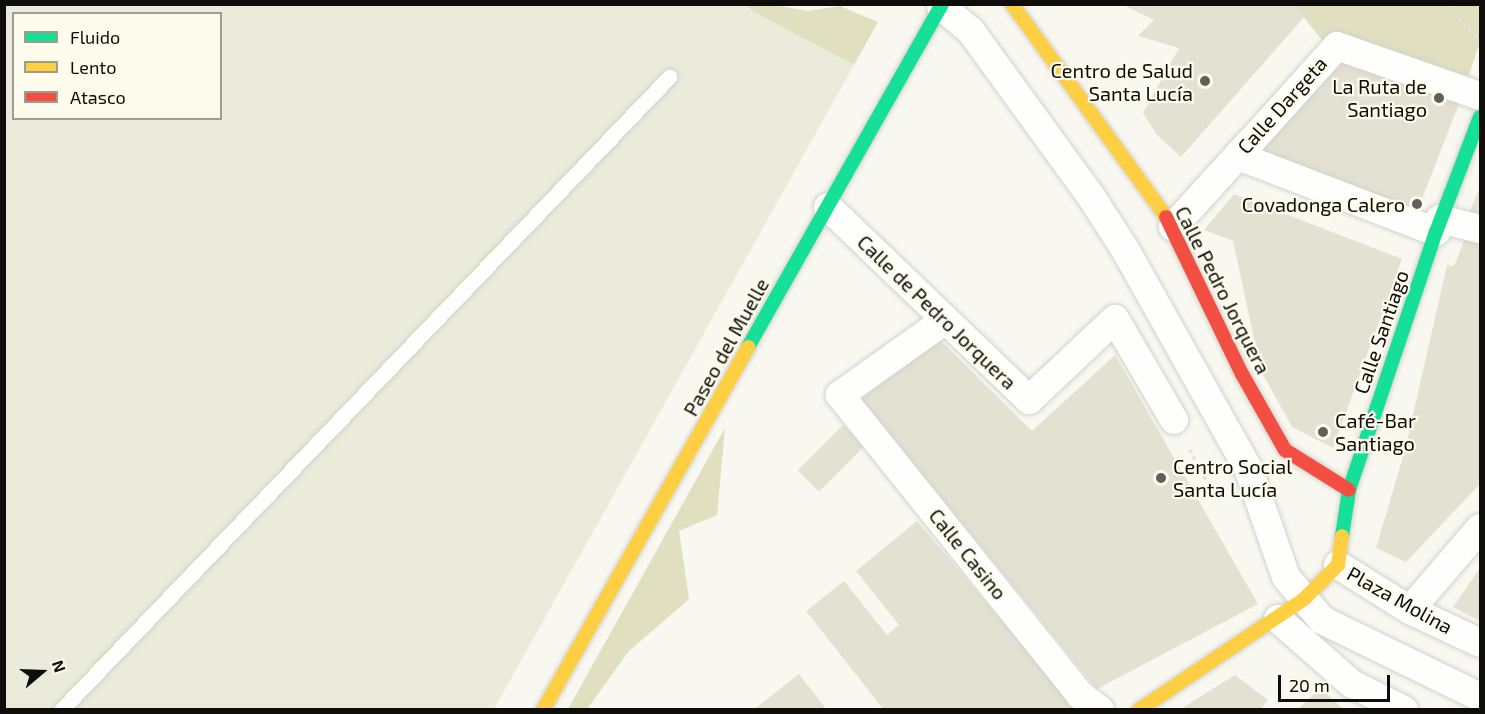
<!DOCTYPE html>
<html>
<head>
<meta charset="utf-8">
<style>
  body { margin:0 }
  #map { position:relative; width:1485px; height:714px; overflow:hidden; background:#f8f8f0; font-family:"Exo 2",sans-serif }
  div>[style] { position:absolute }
  .built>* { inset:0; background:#ebebdb }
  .green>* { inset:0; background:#e0dfc0 }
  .building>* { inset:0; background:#e3e1d2; transform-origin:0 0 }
  .path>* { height:4px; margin-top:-2px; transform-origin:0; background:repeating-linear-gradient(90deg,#e1e1de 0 3px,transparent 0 7.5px) }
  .roads { filter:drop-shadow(0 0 2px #d2d1cb) drop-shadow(0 0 2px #d2d1cb) }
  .lane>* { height:15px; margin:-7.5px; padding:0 7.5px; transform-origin:7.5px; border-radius:7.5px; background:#fefefd }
  .street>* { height:28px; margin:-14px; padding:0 14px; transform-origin:14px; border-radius:14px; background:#fefefd }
  .fast>* { height:14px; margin:-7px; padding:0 7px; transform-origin:7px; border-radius:7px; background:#16e098 }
  .slow>* { height:14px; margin:-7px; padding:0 7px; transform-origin:7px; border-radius:7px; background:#ffcf43 }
  .jam>* { height:14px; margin:-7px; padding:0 7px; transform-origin:7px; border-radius:7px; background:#f24e42 }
  .dots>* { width:16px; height:16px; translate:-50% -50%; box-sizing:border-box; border:3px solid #fcfbec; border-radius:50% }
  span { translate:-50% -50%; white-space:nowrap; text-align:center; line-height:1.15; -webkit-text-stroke:4.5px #fcfbec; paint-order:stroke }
  .poi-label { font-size:20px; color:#0e0d09 }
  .right { translate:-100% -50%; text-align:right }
  .left { translate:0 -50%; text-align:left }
  .street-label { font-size:20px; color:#0e0d09 }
  .frame { position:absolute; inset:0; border:6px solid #0e0d09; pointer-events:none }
  .legend { position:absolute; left:12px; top:12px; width:210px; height:108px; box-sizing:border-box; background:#fcfbec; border:2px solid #9d9c91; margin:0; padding:8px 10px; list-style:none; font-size:18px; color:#0e0d09 }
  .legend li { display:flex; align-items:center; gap:12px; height:30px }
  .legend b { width:30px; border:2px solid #9d9c91 }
  .north { position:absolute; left:12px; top:642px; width:60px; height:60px; -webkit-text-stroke:4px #fcfbec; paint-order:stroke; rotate:71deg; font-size:16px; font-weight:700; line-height:24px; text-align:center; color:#0e0d09 }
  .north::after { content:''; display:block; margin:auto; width:21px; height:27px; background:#0e0d09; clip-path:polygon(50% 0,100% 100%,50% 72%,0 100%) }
  .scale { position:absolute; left:1278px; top:675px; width:112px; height:27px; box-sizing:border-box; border:3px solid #0e0d09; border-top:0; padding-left:8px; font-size:18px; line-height:21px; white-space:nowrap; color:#0e0d09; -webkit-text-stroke:4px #fcfbec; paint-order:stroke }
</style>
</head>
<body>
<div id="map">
  <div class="built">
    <div style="clip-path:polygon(evenodd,4px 5px,747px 5px,752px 11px,854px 65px,494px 709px,5px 709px,4px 5px,14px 14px,220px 14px,220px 118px,14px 118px,14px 14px)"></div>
  </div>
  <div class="green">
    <div style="clip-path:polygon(747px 5px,774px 5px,808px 11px,840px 6px,878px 22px,854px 65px,752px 11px)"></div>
    <div style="clip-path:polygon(1294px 5px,1480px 5px,1480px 42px,1459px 104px,1338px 60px)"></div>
    <div style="clip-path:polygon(725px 428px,717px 515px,679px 531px,689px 599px,629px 651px,587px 709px,568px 709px)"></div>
  </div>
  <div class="building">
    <div style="clip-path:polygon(1121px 4px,1294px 4px,1305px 16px,1181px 157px,1157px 135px,1143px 113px,1179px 48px,1138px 36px,1154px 20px)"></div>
    <div style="clip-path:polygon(1338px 60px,1459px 104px,1411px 227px,1256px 168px,1265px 143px)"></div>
    <div style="clip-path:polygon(1480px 188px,1480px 218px,1468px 215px)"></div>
    <div style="clip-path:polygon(1234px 194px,1402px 259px,1333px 448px,1292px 427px,1261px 371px,1233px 241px,1204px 230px)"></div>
    <div style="clip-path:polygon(1466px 236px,1480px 239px,1480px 484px,1406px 562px,1376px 548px,1405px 450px,1447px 265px,1454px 266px)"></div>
    <div style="clip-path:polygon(939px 339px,1032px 431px,1115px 355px,1258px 604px,1097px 689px,861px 399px)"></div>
    <div style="left:843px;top:425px;width:30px;height:64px;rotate:45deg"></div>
    <div style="clip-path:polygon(917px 521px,1074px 706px,1074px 710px,884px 710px,806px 611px,844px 581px,887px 635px,899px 625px,856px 571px)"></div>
    <div style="clip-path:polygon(1480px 568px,1480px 621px,1453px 607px)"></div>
    <div style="clip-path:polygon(799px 674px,827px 710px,753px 710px)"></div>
    <div style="clip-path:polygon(1235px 675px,1268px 700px,1260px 710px,1179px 710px)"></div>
    <div style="clip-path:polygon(1320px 688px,1344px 710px,1297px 710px)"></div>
  </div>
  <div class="path">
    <div style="left:1452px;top:4px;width:16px;rotate:63deg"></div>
    <div style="left:1459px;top:18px;width:31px;rotate:48deg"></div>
    <div style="left:1190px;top:450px;width:44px;rotate:61.7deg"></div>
    <div style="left:1211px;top:489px;width:8px;rotate:-30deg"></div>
  </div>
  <div class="roads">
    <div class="lane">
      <div style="left:61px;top:710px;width:878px;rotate:-46.15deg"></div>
    </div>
    <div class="street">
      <div style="left:941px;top:6px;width:38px;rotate:40deg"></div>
      <div style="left:970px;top:30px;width:208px;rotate:54deg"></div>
      <div style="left:1092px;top:198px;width:63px;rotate:57.3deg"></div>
      <div style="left:1126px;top:251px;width:249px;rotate:60.7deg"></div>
      <div style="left:1248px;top:468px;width:115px;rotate:70.8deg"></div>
      <div style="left:1286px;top:577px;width:56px;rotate:50.1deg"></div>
      <div style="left:1322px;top:620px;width:176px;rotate:26deg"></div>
      <div style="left:828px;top:207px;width:279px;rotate:43.8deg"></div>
      <div style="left:1029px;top:400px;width:118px;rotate:-43.3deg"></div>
      <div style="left:1115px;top:319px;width:117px;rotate:59.7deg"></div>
      <div style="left:1440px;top:219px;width:41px;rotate:14deg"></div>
      <div style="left:1173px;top:227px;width:115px;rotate:-47.8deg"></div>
      <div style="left:1436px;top:232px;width:212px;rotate:-159deg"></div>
      <div style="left:1238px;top:156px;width:148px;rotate:-48deg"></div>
      <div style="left:1337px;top:46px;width:151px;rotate:19.3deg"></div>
      <div style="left:944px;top:321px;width:128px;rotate:144.6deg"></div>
      <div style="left:840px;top:395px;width:384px;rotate:51.3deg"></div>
      <div style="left:1080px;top:695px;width:25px;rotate:37deg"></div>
      <div style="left:1338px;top:565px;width:85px;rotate:32deg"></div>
      <div style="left:1410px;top:610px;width:77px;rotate:25.2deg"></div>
      <div style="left:1410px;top:610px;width:108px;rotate:-49.5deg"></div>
      <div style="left:1278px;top:619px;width:98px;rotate:41.3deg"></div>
      <div style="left:1352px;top:684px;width:58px;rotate:26.6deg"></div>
    </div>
    <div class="fast">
      <div style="left:748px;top:347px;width:394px;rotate:-60.5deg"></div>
      <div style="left:1342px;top:536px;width:47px;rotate:-81.3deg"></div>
      <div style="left:1349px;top:490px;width:272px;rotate:-71.4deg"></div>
      <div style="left:1436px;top:232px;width:123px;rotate:-69.1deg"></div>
    </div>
    <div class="slow">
      <div style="left:1012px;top:4px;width:263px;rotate:54.1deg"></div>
      <div style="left:543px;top:710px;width:417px;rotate:-60.5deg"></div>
      <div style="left:1139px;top:710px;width:199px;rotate:-33.9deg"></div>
      <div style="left:1304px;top:599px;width:48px;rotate:-45deg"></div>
      <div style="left:1338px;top:565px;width:29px;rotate:-82deg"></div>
    </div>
    <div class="jam">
      <div style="left:1166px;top:217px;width:174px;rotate:64.2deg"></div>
      <div style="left:1242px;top:374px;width:87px;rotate:60.5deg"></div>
      <div style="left:1285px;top:450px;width:75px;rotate:32deg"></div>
    </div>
  </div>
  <div class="dots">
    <div style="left:1205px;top:81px;background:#605f5a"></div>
    <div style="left:1439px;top:98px;background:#605f5a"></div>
    <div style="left:1417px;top:204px;background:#605f5a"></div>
    <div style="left:1323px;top:432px;background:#605f5a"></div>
    <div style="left:1161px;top:478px;background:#605f5a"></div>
  </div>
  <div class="poi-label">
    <span class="right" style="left:1193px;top:82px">Centro de Salud<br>Santa Lucía</span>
    <span class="right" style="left:1427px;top:98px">La Ruta de<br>Santiago</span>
    <span class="right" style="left:1405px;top:204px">Covadonga Calero</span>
    <span class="left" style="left:1335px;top:432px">Café-Bar<br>Santiago</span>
    <span class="left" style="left:1173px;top:478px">Centro Social<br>Santa Lucía</span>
  </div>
  <div class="street-label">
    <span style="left:1282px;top:105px;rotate:-48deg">Calle Dargeta</span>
    <span style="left:1223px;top:290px;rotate:63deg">Calle Pedro Jorquera</span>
    <span style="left:937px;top:312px;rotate:44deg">Calle de Pedro Jorquera</span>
    <span style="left:1381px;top:332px;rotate:-71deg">Calle Santiago</span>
    <span style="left:726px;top:347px;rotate:-61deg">Paseo del Muelle</span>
    <span style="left:968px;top:554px;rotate:51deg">Calle Casino</span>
    <span style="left:1400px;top:600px;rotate:29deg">Plaza Molina</span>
  </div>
  <div class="frame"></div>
  <ul class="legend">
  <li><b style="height:8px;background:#16e098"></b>Fluido</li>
  <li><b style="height:8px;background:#ffcf43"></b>Lento</li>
  <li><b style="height:8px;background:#f24e42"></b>Atasco</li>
  </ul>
  <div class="north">N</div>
  <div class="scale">20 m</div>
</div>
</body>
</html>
